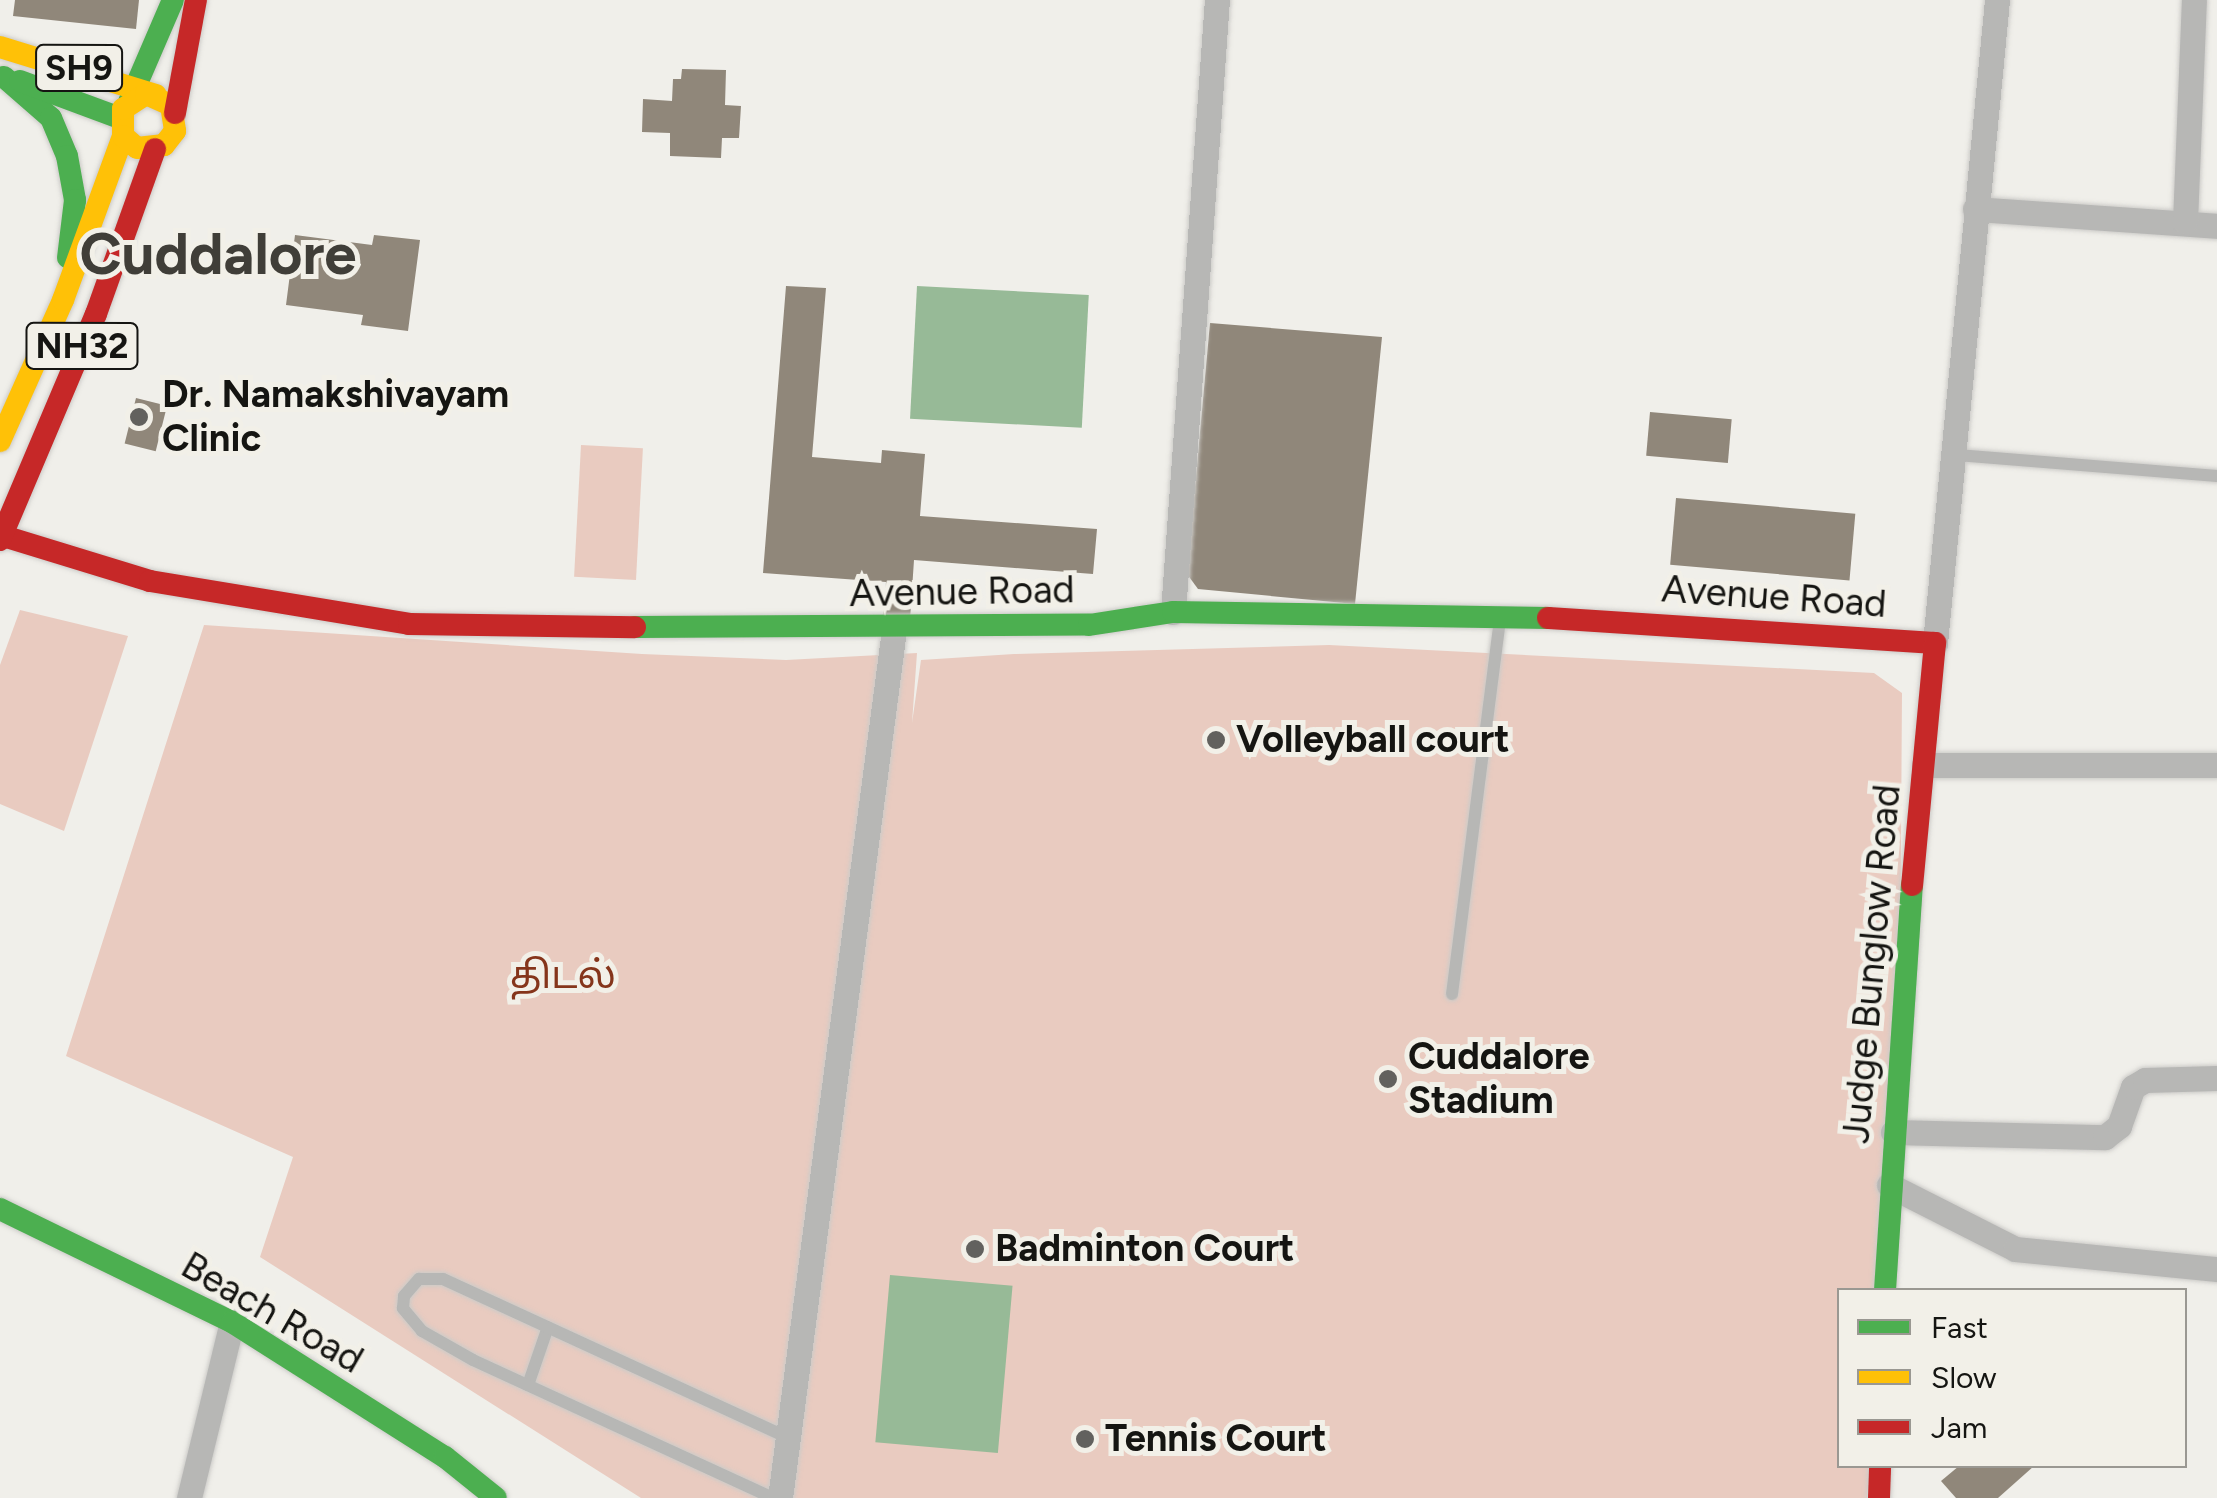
<!DOCTYPE html>
<html>
<head>
<meta charset="utf-8">
<style>
  body { margin:0 }
  #map { position:relative; width:2217px; height:1498px; overflow:hidden; background:#f0efea; font-family:Figtree,"Noto Sans Tamil",sans-serif }
  div>[style] { position:absolute }
  .green>* { inset:0; background:#e9cbc0; transform-origin:0 0 }
  .water>* { inset:0; background:#97ba97; transform-origin:0 0 }
  .building>* { inset:0; background:#90877a; transform-origin:0 0 }
  .roads { filter:drop-shadow(0 0 2px #cccbc8) drop-shadow(0 0 2px #cccbc8) }
  .lane>* { height:12px; margin:-6px; padding:0 6px; transform-origin:6px; border-radius:6px; background:#b7b7b5 }
  .street>* { height:25px; margin:-12.5px; padding:0 12.5px; transform-origin:12.5px; border-radius:12.5px; background:#b7b7b5 }
  .fast>* { height:22px; margin:-11px; padding:0 11px; transform-origin:11px; border-radius:11px; background:#4caf50 }
  .slow>* { height:22px; margin:-11px; padding:0 11px; transform-origin:11px; border-radius:11px; background:#ffc107 }
  .jam>* { height:22px; margin:-11px; padding:0 11px; transform-origin:11px; border-radius:11px; background:#c62828 }
  .dots>* { width:28px; height:28px; translate:-50% -50%; box-sizing:border-box; border:5px solid #f2f0e8; border-radius:50% }
  span { translate:-50% -50%; white-space:nowrap; text-align:center; line-height:1.15; -webkit-text-stroke:10px #f2f0e8; paint-order:stroke }
  .shield-label span { padding:2px 8px; background:#f2f0e8; border:2px solid; border-radius:8px; -webkit-text-stroke-width:0 }
  .shield-label { font-size:35px; color:#151512; font-weight:700 }
  .poi-label { font-size:38px; color:#151512; font-weight:700 }
  .left { translate:0 -50%; text-align:left }
  .street-label { font-size:38px; color:#151512 }
  .park-label { font-size:38px; color:#85351b }
  .town-label { font-size:58px; color:#403e38; font-weight:700 }
  .legend { position:absolute; left:1837px; top:1288px; width:350px; height:180px; box-sizing:border-box; background:#f2f0e8; border:2px solid #9a9892; margin:0; padding:12px 18px; list-style:none; font-size:30px; color:#151512 }
  .legend li { display:flex; align-items:center; gap:20px; height:50px }
  .legend b { width:50px; border:2px solid #9a9892 }
</style>
</head>
<body>
<div id="map">
  <div class="green">
    <div style="left:581px;top:445px;width:62px;height:132px;rotate:3deg"></div>
    <div style="clip-path:polygon(20px 610px,128px 636px,64px 831px,0 804px,0 665px)"></div>
    <div style="clip-path:polygon(204px 625px,642px 654px,786px 660px,917px 653px,912px 723px,921px 660px,1014px 654px,1329px 645px,1874px 673px,1902px 693px,1900px 995px,1882px 1290px,1840px 1290px,1840px 1466px,1870px 1466px,1867px 1498px,641px 1498px,260px 1257px,293px 1157px,66px 1056px)"></div>
  </div>
  <div class="water">
    <div style="left:917px;top:286px;width:172px;height:133px;rotate:3deg"></div>
    <div style="left:890px;top:1275px;width:123px;height:168px;rotate:5deg"></div>
  </div>
  <div class="building">
    <div style="clip-path:polygon(15px 0,139px 0,136px 29px,13px 16px)"></div>
    <div style="clip-path:polygon(682px 69px,726px 70px,725px 105px,741px 106px,739px 138px,722px 138px,721px 158px,670px 156px,670px 133px,642px 132px,643px 99px,672px 101px,673px 79px,681px 79px)"></div>
    <div style="clip-path:polygon(295px 235px,372px 245px,374px 235px,420px 240px,408px 331px,361px 325px,363px 315px,286px 305px)"></div>
    <div style="clip-path:polygon(786px 286px,826px 288px,812px 457px,881px 463px,882px 450px,925px 454px,920px 516px,1097px 529px,1093px 574px,914px 560px,910px 620px,883px 618px,886px 582px,763px 573px)"></div>
    <div style="clip-path:polygon(1210px 323px,1382px 337px,1355px 604px,1198px 589px,1187px 574px)"></div>
    <div style="left:136px;top:398px;width:32px;height:47px;rotate:14deg"></div>
    <div style="left:1650px;top:412px;width:82px;height:44px;rotate:5deg"></div>
    <div style="left:1676px;top:498px;width:180px;height:67px;rotate:5deg"></div>
    <div style="clip-path:polygon(1959px 1466px,2034px 1466px,1998px 1498px,1956px 1498px,1941px 1481px)"></div>
  </div>
  <div class="roads">
    <div class="lane">
      <div style="left:1957px;top:455px;width:261px;rotate:4.6deg"></div>
      <div style="left:1452px;top:994px;width:380px;rotate:-82.7deg"></div>
      <div style="left:528px;top:1385px;width:61px;rotate:-71deg"></div>
      <div style="left:773px;top:1498px;width:330px;rotate:-155.3deg"></div>
      <div style="left:473px;top:1360px;width:59px;rotate:-150.4deg"></div>
      <div style="left:422px;top:1331px;width:30px;rotate:-130deg"></div>
      <div style="left:403px;top:1308px;width:12px;rotate:-85deg"></div>
      <div style="left:404px;top:1296px;width:23px;rotate:-49deg"></div>
      <div style="left:419px;top:1279px;width:24px"></div>
      <div style="left:443px;top:1279px;width:381px;rotate:24.7deg"></div>
    </div>
    <div class="street">
      <div style="left:1975px;top:209px;width:243px;rotate:4deg"></div>
      <div style="left:2185px;top:222px;width:222px;rotate:-87.7deg"></div>
      <div style="left:1173px;top:612px;width:614px;rotate:-85.89deg"></div>
      <div style="left:1935px;top:643px;width:646px;rotate:-84.49deg"></div>
      <div style="left:1924px;top:765px;width:293px"></div>
      <div style="left:1893px;top:1132px;width:212px;rotate:1.4deg"></div>
      <div style="left:2105px;top:1137px;width:18px;rotate:-38deg"></div>
      <div style="left:2119px;top:1126px;width:41px;rotate:-70.3deg"></div>
      <div style="left:2133px;top:1087px;width:14px;rotate:-30deg"></div>
      <div style="left:2145px;top:1080px;width:72px;rotate:-1.6deg"></div>
      <div style="left:1889px;top:1185px;width:141px;rotate:26.9deg"></div>
      <div style="left:2015px;top:1249px;width:203px;rotate:5.7deg"></div>
      <div style="left:189px;top:1498px;width:181px;rotate:-76.3deg"></div>
      <div style="left:780px;top:1498px;width:875px;rotate:-82.52deg"></div>
    </div>
    <div class="fast">
      <div style="left:4px;top:77px;width:62px;rotate:41.1deg"></div>
      <div style="left:51px;top:118px;width:41px;rotate:67.2deg"></div>
      <div style="left:67px;top:156px;width:45px;rotate:79.7deg"></div>
      <div style="left:75px;top:200px;width:58px;rotate:96.9deg"></div>
      <div style="left:20px;top:81px;width:107px;rotate:20.3deg"></div>
      <div style="left:129px;top:102px;width:111px;rotate:-66.7deg"></div>
      <div style="left:635px;top:627px;width:454px;rotate:-0.3deg"></div>
      <div style="left:1089px;top:625px;width:85px;rotate:-8.8deg"></div>
      <div style="left:1173px;top:612px;width:375px;rotate:0.9deg"></div>
      <div style="left:0;top:1209px;width:258px;rotate:26deg"></div>
      <div style="left:232px;top:1322px;width:252px;rotate:32.4deg"></div>
      <div style="left:445px;top:1457px;width:65px;rotate:38.8deg"></div>
      <div style="left:1885px;top:1290px;width:406px;rotate:-86.2deg"></div>
    </div>
    <div class="slow">
      <div style="left:0;top:47px;width:163px;rotate:17.1deg"></div>
      <div style="left:0;top:441px;width:154px;rotate:-65.9deg"></div>
      <div style="left:63px;top:300px;width:175px;rotate:-69.9deg"></div>
      <div style="left:123px;top:136px;width:27px;rotate:-90deg"></div>
      <div style="left:123px;top:109px;width:27px;rotate:-33deg"></div>
      <div style="left:146px;top:94px;width:27px;rotate:24deg"></div>
      <div style="left:171px;top:105px;width:26px;rotate:81deg"></div>
      <div style="left:175px;top:131px;width:18px;rotate:128deg"></div>
      <div style="left:164px;top:145px;width:27px;rotate:174deg"></div>
      <div style="left:137px;top:148px;width:18px;rotate:-139deg"></div>
    </div>
    <div class="jam">
      <div style="left:175px;top:113px;width:115px;rotate:-79.5deg"></div>
      <div style="left:0;top:535px;width:157px;rotate:17deg"></div>
      <div style="left:150px;top:581px;width:263px;rotate:9.4deg"></div>
      <div style="left:409px;top:624px;width:226px;rotate:0.8deg"></div>
      <div style="left:0;top:540px;width:246px;rotate:-67deg"></div>
      <div style="left:96px;top:314px;width:175px;rotate:-70.3deg"></div>
      <div style="left:1548px;top:618px;width:388px;rotate:3.7deg"></div>
      <div style="left:1935px;top:643px;width:243px;rotate:95.4deg"></div>
      <div style="left:1879px;top:1498px;width:32px;rotate:-88deg"></div>
    </div>
  </div>
  <div class="dots">
    <div style="left:139px;top:417px;background:#62615e"></div>
    <div style="left:1216px;top:740px;background:#62615e"></div>
    <div style="left:1388px;top:1079px;background:#62615e"></div>
    <div style="left:975px;top:1249px;background:#62615e"></div>
    <div style="left:1085px;top:1439px;background:#62615e"></div>
  </div>
  <div class="shield-label">
    <span style="left:79px;top:68px">SH9</span>
    <span style="left:82px;top:346px">NH32</span>
  </div>
  <div class="poi-label">
    <span class="left" style="left:162px;top:417px">Dr. Namakshivayam<br>Clinic</span>
    <span class="left" style="left:1236px;top:740px">Volleyball court</span>
    <span class="left" style="left:1408px;top:1079px">Cuddalore<br>Stadium</span>
    <span class="left" style="left:995px;top:1249px">Badminton Court</span>
    <span class="left" style="left:1105px;top:1439px">Tennis Court</span>
  </div>
  <div class="street-label">
    <span style="left:962px;top:592px;rotate:-1deg">Avenue Road</span>
    <span style="left:1774px;top:597px;rotate:4deg">Avenue Road</span>
    <span style="left:1872px;top:964px;rotate:-85deg">Judge Bunglow Road</span>
    <span style="left:272px;top:1313px;rotate:30deg">Beach Road</span>
  </div>
  <div class="park-label">
    <span style="left:563px;top:976px">திடல்</span>
  </div>
  <div class="town-label">
    <span style="left:218px;top:254px">Cuddalore</span>
  </div>
  <ul class="legend">
  <li><b style="height:12px;background:#4caf50"></b>Fast</li>
  <li><b style="height:12px;background:#ffc107"></b>Slow</li>
  <li><b style="height:12px;background:#c62828"></b>Jam</li>
  </ul>
</div>
</body>
</html>
